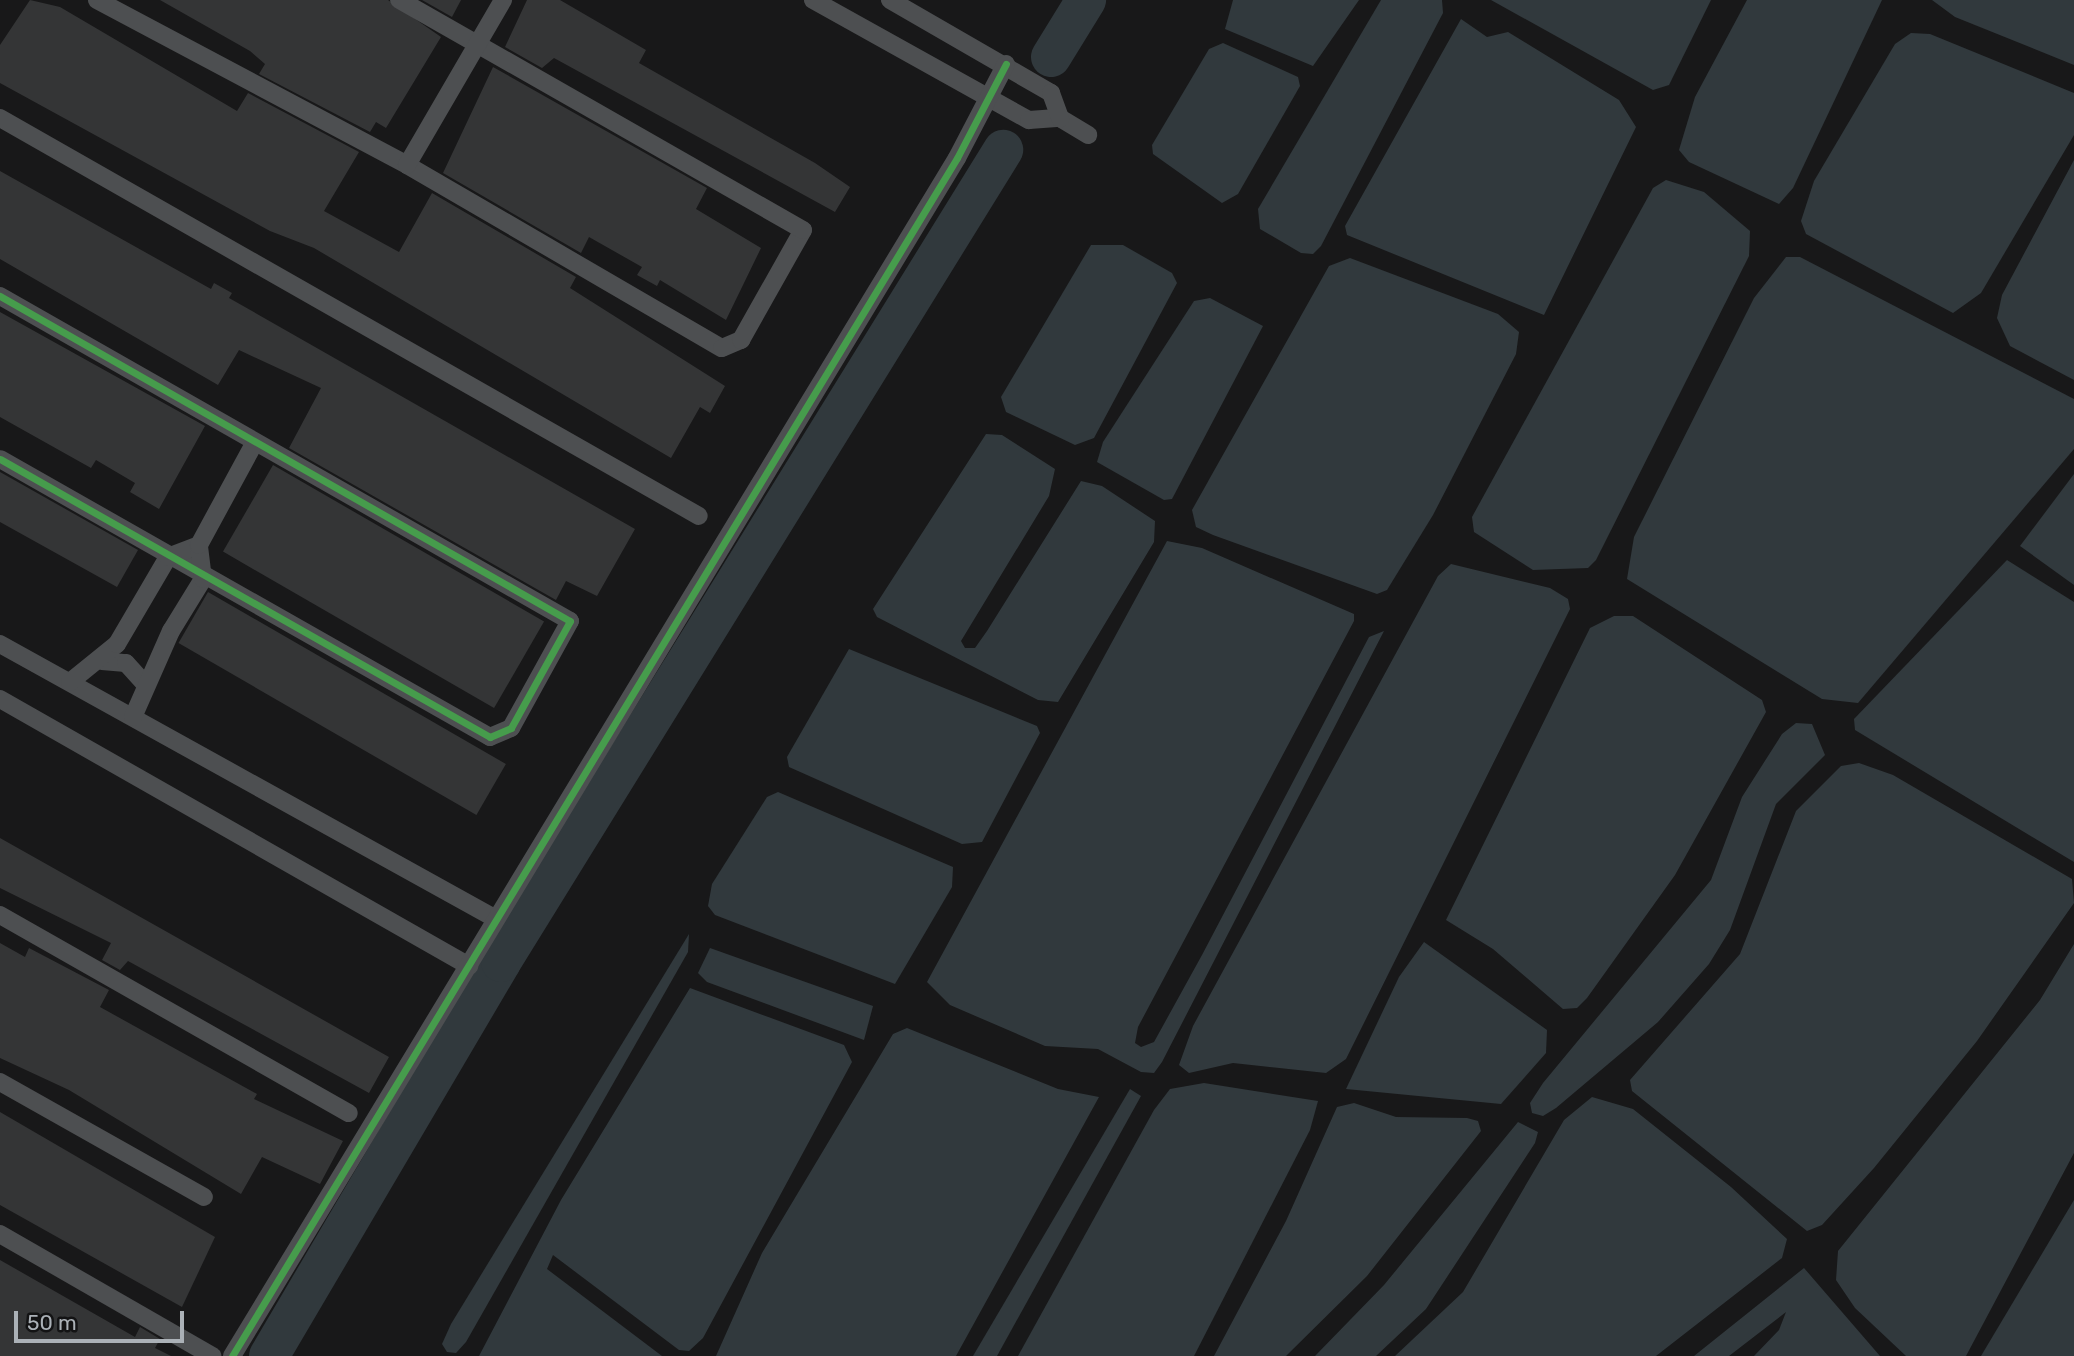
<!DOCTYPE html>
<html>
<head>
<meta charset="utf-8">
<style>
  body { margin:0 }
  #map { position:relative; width:2074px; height:1356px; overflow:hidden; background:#181819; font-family:Rubik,sans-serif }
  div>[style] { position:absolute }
  .water>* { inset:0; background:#31393d }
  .river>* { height:40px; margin:-20px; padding:0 20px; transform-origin:20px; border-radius:20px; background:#31393d }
  .building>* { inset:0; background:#343536; transform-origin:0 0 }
  .minor>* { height:18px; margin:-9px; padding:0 9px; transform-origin:9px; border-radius:9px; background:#4d4f51 }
  .cycleway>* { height:7px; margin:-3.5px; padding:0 3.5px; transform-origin:3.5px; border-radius:3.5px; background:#469c4c }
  span { translate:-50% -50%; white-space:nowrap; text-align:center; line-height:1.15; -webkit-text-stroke:7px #131314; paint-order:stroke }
  .scale { position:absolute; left:14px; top:1311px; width:170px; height:32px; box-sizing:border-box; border:4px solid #abb1b7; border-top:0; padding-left:9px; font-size:21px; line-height:24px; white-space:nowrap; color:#abb1b7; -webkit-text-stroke:5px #131314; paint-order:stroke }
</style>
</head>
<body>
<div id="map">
  <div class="water">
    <div style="clip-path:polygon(1233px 0,1359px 0,1313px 66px,1225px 29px)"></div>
    <div style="clip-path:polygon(1381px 0,1442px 0,1443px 13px,1321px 246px,1313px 254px,1301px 253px,1260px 229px,1258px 209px)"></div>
    <div style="clip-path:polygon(1491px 0,1711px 0,1669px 85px,1653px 90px)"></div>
    <div style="clip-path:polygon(1747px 0,1882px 0,1793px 188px,1779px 204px,1689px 162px,1679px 150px,1695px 97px)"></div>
    <div style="clip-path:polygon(1932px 0,2074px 0,2074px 65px,1955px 17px)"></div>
    <div style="clip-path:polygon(1461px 19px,1487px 37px,1508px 32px,1619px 100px,1636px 127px,1544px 315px,1347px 235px,1345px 226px)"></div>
    <div style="clip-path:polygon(1911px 33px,1930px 34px,2074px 93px,2074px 135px,1981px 293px,1953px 313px,1806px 234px,1801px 221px,1814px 181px,1895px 44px)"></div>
    <div style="clip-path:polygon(1223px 43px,1298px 77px,1300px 86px,1238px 194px,1222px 203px,1153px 154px,1152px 145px,1209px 49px)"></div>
    <div style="clip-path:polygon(2074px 160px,2074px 380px,2010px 346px,1997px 318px,2002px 295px)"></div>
    <div style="clip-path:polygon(1666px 180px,1704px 192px,1750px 231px,1749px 256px,1596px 560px,1588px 568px,1533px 570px,1474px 532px,1472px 517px,1653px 188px)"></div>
    <div style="clip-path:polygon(1091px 245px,1123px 245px,1172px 273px,1177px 283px,1094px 438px,1075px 445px,1006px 412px,1001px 397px)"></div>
    <div style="clip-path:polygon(1786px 257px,1800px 257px,2074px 399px,2074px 449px,1858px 703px,1822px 699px,1627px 579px,1634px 537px,1754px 298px)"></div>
    <div style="clip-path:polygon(1350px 258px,1498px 314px,1519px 332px,1516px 354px,1433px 515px,1387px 590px,1377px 594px,1213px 535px,1196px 527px,1192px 510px,1329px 266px)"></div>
    <div style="clip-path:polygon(1210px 298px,1263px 326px,1172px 499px,1164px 500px,1097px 462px,1103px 442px,1194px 301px)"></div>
    <div style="clip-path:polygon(986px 434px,1002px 435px,1055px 469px,1049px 496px,961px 641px,965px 648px,975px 648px,987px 631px,1081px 481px,1102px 486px,1155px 521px,1154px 542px,1058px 702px,1038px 700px,877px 617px,873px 609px)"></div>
    <div style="clip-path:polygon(2074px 474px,2074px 585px,2020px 546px)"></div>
    <div style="clip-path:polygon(1167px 541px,1202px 548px,1354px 614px,1354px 621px,1138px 1027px,1135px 1043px,1141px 1047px,1154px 1042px,1202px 955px,1369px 637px,1384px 631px,1162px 1062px,1154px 1073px,1141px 1072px,1098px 1049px,1045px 1046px,950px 1005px,927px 982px)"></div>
    <div style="clip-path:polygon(2007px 560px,2074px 602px,2074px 862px,1855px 730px,1854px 719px)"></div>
    <div style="clip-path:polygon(1451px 564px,1550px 588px,1568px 599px,1570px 609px,1346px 1059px,1326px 1073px,1233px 1063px,1189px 1073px,1179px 1065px,1193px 1026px,1438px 576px)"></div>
    <div style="clip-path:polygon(1614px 616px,1633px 616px,1762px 700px,1766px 712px,1675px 875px,1587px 998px,1577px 1008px,1563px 1009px,1493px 949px,1446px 920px,1590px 628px)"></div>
    <div style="clip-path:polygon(849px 649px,1037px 726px,1040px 733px,982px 842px,962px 844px,789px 767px,787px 757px)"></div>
    <div style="clip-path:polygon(1796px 723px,1812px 724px,1825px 755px,1776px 804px,1730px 930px,1709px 964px,1658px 1022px,1556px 1108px,1543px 1116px,1532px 1113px,1530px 1103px,1543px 1083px,1711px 880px,1742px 797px,1782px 734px)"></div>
    <div style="clip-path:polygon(1859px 763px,1893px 775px,2072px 879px,2074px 903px,1977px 1041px,1874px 1168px,1822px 1225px,1807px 1231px,1632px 1091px,1630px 1080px,1740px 954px,1796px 811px,1841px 766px)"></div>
    <div style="clip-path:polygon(778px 792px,953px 867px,952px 887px,895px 984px,715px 915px,708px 906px,712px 884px,767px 797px)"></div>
    <div style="clip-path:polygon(689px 934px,688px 952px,466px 1342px,456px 1353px,447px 1352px,442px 1344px,451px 1324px)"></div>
    <div style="clip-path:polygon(1424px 942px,1547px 1030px,1546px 1053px,1501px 1104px,1346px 1089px,1399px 977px)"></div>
    <div style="clip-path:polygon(2074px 944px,2074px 1153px,1966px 1356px,1906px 1356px,1855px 1308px,1836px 1280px,1838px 1251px,2040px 1000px)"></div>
    <div style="clip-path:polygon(710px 948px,873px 1006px,864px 1040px,707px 982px,698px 973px)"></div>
    <div style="clip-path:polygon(690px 988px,844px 1045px,852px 1062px,703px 1338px,689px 1351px,679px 1350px,553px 1255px,547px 1269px,662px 1356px,479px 1356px,561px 1200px)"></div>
    <div style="clip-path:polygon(907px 1028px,1058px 1089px,1099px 1097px,956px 1356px,716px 1356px,762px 1253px,893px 1034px)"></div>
    <div style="clip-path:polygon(1204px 1083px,1318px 1101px,1310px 1130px,1194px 1356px,1018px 1356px,1154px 1110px,1170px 1089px)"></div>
    <div style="clip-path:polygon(1130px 1089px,1141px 1096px,997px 1356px,973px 1356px)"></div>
    <div style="clip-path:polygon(1592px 1097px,1633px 1109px,1731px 1187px,1787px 1239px,1782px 1258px,1656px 1356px,1395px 1356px,1463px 1292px,1564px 1120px)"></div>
    <div style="clip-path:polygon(1354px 1103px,1396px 1117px,1467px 1118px,1478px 1121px,1481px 1131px,1367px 1276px,1286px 1356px,1214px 1356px,1286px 1221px,1337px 1107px)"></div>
    <div style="clip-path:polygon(1518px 1122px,1538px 1132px,1535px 1143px,1426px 1309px,1376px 1356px,1315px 1356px,1384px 1285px)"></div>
    <div style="clip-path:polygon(2074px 1200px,2074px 1356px,1981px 1356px)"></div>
    <div style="clip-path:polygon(1804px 1268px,1880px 1356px,1754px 1356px,1779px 1330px,1786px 1312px,1729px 1356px,1694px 1356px)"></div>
  </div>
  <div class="river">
    <div style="left:1051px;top:57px;width:67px;rotate:-58.4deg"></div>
    <div style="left:269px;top:1356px;width:457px;rotate:-59.5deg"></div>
    <div style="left:501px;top:962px;width:955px;rotate:-58.27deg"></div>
  </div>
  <div class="building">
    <div style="clip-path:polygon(30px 0,60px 7px,237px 111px,248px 93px,359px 152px,324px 211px,399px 252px,432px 193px,576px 277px,570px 288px,725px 386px,710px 413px,700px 407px,671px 458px,314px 248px,270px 231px,0 83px,0 45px)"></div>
    <div style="clip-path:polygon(160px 0,388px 0,441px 37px,386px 128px,376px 122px,370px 132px,259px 74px,265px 64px,250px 51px)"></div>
    <div style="clip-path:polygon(422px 0,461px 0,452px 17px)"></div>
    <div style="clip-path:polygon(527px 0,560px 0,646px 50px,639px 63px,815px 163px,850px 187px,835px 212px,554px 58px,542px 68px,505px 47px)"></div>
    <div style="clip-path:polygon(493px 67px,707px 188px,696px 209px,761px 248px,726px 320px,660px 280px,657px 286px,637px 275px,642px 267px,589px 237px,581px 253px,443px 173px)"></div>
    <div style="clip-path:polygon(0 171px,211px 289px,214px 283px,232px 293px,229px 298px,635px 529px,597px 596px,566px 581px,556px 600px,289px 448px,321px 388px,239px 350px,218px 385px,0 259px)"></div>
    <div style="clip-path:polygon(0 312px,205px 426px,159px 509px,130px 492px,135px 483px,96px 460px,91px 468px,0 417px)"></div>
    <div style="left:273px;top:465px;width:313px;height:100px;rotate:30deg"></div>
    <div style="clip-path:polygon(0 472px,138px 550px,117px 587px,0 522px)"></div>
    <div style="left:208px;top:592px;width:344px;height:59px;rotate:30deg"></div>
    <div style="clip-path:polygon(0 838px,389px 1057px,369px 1093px,128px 961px,120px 970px,102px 960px,111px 943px,0 888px)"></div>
    <div style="clip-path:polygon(0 943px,25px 957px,29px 948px,109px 990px,100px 1007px,257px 1094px,254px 1099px,343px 1141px,320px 1184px,262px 1157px,241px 1194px,69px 1090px,0 1058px)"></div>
    <div style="clip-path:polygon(0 1112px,215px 1237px,182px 1307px,0 1205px)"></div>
    <div style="clip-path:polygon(0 1260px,135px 1337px,140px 1327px,160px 1339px,155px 1348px,171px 1356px,0 1356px)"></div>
  </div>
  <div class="minor">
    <div style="left:97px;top:0;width:351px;rotate:28deg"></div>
    <div style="left:407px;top:165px;width:364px;rotate:30.2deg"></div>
    <div style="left:722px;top:348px;width:21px;rotate:-23deg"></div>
    <div style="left:741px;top:340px;width:126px;rotate:-60.6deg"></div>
    <div style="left:803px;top:230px;width:465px;rotate:-150.3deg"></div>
    <div style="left:813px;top:0;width:247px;rotate:29.1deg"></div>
    <div style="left:1029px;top:120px;width:31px;rotate:-4deg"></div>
    <div style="left:1060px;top:118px;width:33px;rotate:31deg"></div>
    <div style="left:890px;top:0;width:186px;rotate:30deg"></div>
    <div style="left:1051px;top:93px;width:27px;rotate:70deg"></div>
    <div style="left:0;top:118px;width:804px;rotate:29.66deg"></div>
    <div style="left:407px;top:165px;width:191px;rotate:-59.8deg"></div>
    <div style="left:0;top:296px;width:656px;rotate:29.69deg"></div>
    <div style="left:570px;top:621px;width:122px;rotate:118.9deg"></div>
    <div style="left:511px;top:728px;width:23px;rotate:157deg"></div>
    <div style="left:490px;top:737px;width:563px;rotate:-150.43deg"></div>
    <div style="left:0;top:644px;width:567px;rotate:29.01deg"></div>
    <div style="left:102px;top:661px;width:24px;rotate:5deg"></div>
    <div style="left:126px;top:663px;width:28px;rotate:48deg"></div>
    <div style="left:70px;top:682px;width:60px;rotate:-39deg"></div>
    <div style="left:117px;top:644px;width:101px;rotate:-59.6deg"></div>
    <div style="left:168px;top:557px;width:33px;rotate:-21deg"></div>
    <div style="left:0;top:699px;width:540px;rotate:29.65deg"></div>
    <div style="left:133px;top:717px;width:94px;rotate:-66.2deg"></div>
    <div style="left:171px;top:631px;width:61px;rotate:-58.4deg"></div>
    <div style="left:203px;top:579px;width:34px;rotate:-97deg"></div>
    <div style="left:199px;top:545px;width:117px;rotate:-61.5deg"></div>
    <div style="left:0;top:915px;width:401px;rotate:29.6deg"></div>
    <div style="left:0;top:1082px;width:234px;rotate:29.4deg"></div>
    <div style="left:0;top:1234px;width:245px;rotate:29.9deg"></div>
    <div style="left:232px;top:1356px;width:1400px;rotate:-58.82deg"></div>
    <div style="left:957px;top:158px;width:106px;rotate:-62.5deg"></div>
  </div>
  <div class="cycleway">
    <div style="left:0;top:296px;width:656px;rotate:29.69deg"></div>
    <div style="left:570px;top:621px;width:122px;rotate:118.9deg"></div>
    <div style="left:511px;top:728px;width:23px;rotate:157deg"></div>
    <div style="left:490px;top:737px;width:563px;rotate:-150.43deg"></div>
    <div style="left:232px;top:1356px;width:1400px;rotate:-58.82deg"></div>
    <div style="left:957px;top:158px;width:106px;rotate:-62.5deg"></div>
  </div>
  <div class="scale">50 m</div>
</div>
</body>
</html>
